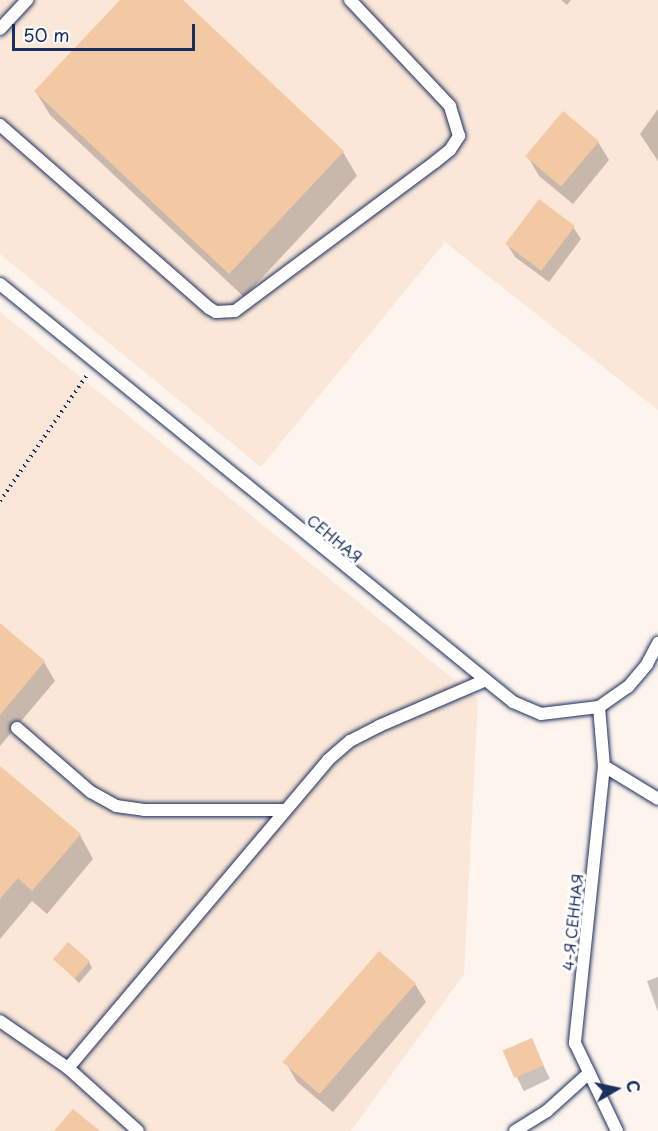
<!DOCTYPE html>
<html>
<head>
<meta charset="utf-8">
<style>
  body { margin:0 }
  #map { position:relative; width:658px; height:1131px; overflow:hidden; background:#fdf4ed; font-family:"Playpen Sans",sans-serif }
  div>[style] { position:absolute }
  .built>* { inset:0; background:#fae7d7 }
  .shadow>* { inset:0; background:#0003; transform-origin:0 0 }
  .building>* { inset:0; background:#f3c9a3; transform-origin:0 0 }
  .path>* { height:4px; margin-top:-2px; transform-origin:0; background:repeating-linear-gradient(90deg,#1b2f5e 0 1.5px,transparent 0 6px) }
  .roads { filter:drop-shadow(0 0 2px #1b2f5e) drop-shadow(0 0 2px #1b2f5e) }
  .service>* { height:12px; margin:-6px; padding:0 6px; transform-origin:6px; border-radius:6px; background:#fff }
  span { translate:-50% -50%; white-space:nowrap; text-align:center; line-height:1.15; -webkit-text-stroke:6px #fff; paint-order:stroke }
  .street-label { font-size:15px; color:#1b2f5e }
  .north { position:absolute; left:586px; top:1059px; width:60px; height:60px; -webkit-text-stroke:4px #fff; paint-order:stroke; rotate:81deg; font-size:16px; font-weight:700; line-height:24px; text-align:center; color:#1b2f5e }
  .north::after { content:''; display:block; margin:auto; width:21px; height:27px; background:#1b2f5e; clip-path:polygon(50% 0,100% 100%,50% 72%,0 100%) }
  .scale { position:absolute; left:12px; top:24px; width:183px; height:27px; box-sizing:border-box; border:3px solid #1b2f5e; border-top:0; padding-left:8px; font-size:18px; line-height:21px; white-space:nowrap; color:#1b2f5e; -webkit-text-stroke:4px #fff; paint-order:stroke }
</style>
</head>
<body>
<div id="map">
  <div class="built">
    <div style="clip-path:polygon(0 0,658px 0,658px 410px,445px 242px,261px 467px,0 254px)"></div>
    <div style="clip-path:polygon(0 312px,478px 699px,464px 974px,351px 1131px,0 1131px)"></div>
  </div>
  <div class="shadow">
    <div style="clip-path:polygon(122px 0,180px 0,343px 152px,357px 176px,244px 297px,50px 115px,36px 92px)"></div>
    <div style="clip-path:polygon(561px 0,571px 0,567px 5px)"></div>
    <div style="clip-path:polygon(658px 109px,658px 161px,640px 134px)"></div>
    <div style="clip-path:polygon(598px 142px,609px 160px,573px 204px,539px 176px,528px 157px)"></div>
    <div style="clip-path:polygon(573px 227px,581px 239px,549px 282px,515px 257px,507px 244px)"></div>
    <div style="clip-path:polygon(0 625px,44px 662px,55px 681px,0 746px)"></div>
    <div style="clip-path:polygon(0 768px,80px 835px,93px 859px,47px 914px,32px 901px,0 939px)"></div>
    <div style="clip-path:polygon(56px 960px,89px 962px,92px 968px,79px 983px)"></div>
    <div style="clip-path:polygon(658px 977px,658px 1012px,647px 981px)"></div>
    <div style="clip-path:polygon(415px 984px,426px 1002px,333px 1112px,297px 1082px,286px 1063px)"></div>
    <div style="left:531px;top:1040px;width:43px;height:29px;rotate:64deg"></div>
  </div>
  <div class="building">
    <div style="clip-path:polygon(120px 0,183px 0,344px 151px,229px 274px,34px 91px)"></div>
    <div style="left:563px;top:111px;width:47px;height:59px;rotate:40deg"></div>
    <div style="left:539px;top:199px;width:45px;height:56px;rotate:37deg"></div>
    <div style="clip-path:polygon(0 623px,45px 661px,0 715px)"></div>
    <div style="clip-path:polygon(0 766px,81px 834px,32px 891px,18px 878px,0 899px)"></div>
    <div style="left:68px;top:942px;width:29px;height:23px;rotate:41deg"></div>
    <div style="left:379px;top:951px;width:49px;height:147px;rotate:41deg"></div>
    <div style="left:532px;top:1038px;width:30px;height:32px;rotate:67deg"></div>
    <div style="clip-path:polygon(73px 1109px,100px 1131px,54px 1131px)"></div>
  </div>
  <div class="path">
    <div style="left:0;top:501px;width:153px;rotate:-55.4deg"></div>
  </div>
  <div class="roads">
    <div class="service">
      <div style="left:0;top:29px;width:40px;rotate:-47deg"></div>
      <div style="left:0;top:125px;width:278px;rotate:41.2deg"></div>
      <div style="left:209px;top:308px;width:8px;rotate:30deg"></div>
      <div style="left:216px;top:312px;width:19px;rotate:-3deg"></div>
      <div style="left:235px;top:311px;width:249px;rotate:-36.7deg"></div>
      <div style="left:435px;top:162px;width:19px;rotate:-39deg"></div>
      <div style="left:450px;top:150px;width:17px;rotate:-57deg"></div>
      <div style="left:459px;top:136px;width:31px;rotate:-107deg"></div>
      <div style="left:450px;top:106px;width:146px;rotate:-133.3deg"></div>
      <div style="left:0;top:284px;width:662px;rotate:39.17deg"></div>
      <div style="left:513px;top:702px;width:30px;rotate:23deg"></div>
      <div style="left:541px;top:714px;width:58px;rotate:-6.9deg"></div>
      <div style="left:599px;top:707px;width:35px;rotate:-35deg"></div>
      <div style="left:628px;top:687px;width:30px;rotate:-50deg"></div>
      <div style="left:647px;top:664px;width:24px;rotate:-62deg"></div>
      <div style="left:599px;top:707px;width:59px;rotate:85.2deg"></div>
      <div style="left:604px;top:766px;width:279px;rotate:96deg"></div>
      <div style="left:575px;top:1043px;width:98px;rotate:64.5deg"></div>
      <div style="left:17px;top:728px;width:98px;rotate:40.9deg"></div>
      <div style="left:91px;top:792px;width:29px;rotate:29deg"></div>
      <div style="left:116px;top:806px;width:28px;rotate:8deg"></div>
      <div style="left:144px;top:810px;width:140px"></div>
      <div style="left:604px;top:766px;width:63px;rotate:31.4deg"></div>
      <div style="left:0;top:1021px;width:83px;rotate:34.7deg"></div>
      <div style="left:68px;top:1068px;width:403px;rotate:-49.8deg"></div>
      <div style="left:328px;top:760px;width:29px;rotate:-41deg"></div>
      <div style="left:350px;top:741px;width:33px;rotate:-27deg"></div>
      <div style="left:379px;top:726px;width:116px;rotate:-23.3deg"></div>
      <div style="left:68px;top:1068px;width:94px;rotate:42deg"></div>
      <div style="left:515px;top:1131px;width:38px;rotate:-32deg"></div>
      <div style="left:547px;top:1111px;width:57px;rotate:-42.1deg"></div>
    </div>
  </div>
  <div class="street-label">
    <span style="left:335px;top:538px;rotate:39deg">СЕННАЯ</span>
    <span style="left:572px;top:922px;rotate:-84deg">4-Я СЕННАЯ</span>
  </div>
  <div class="north">С</div>
  <div class="scale">50 m</div>
</div>
</body>
</html>
